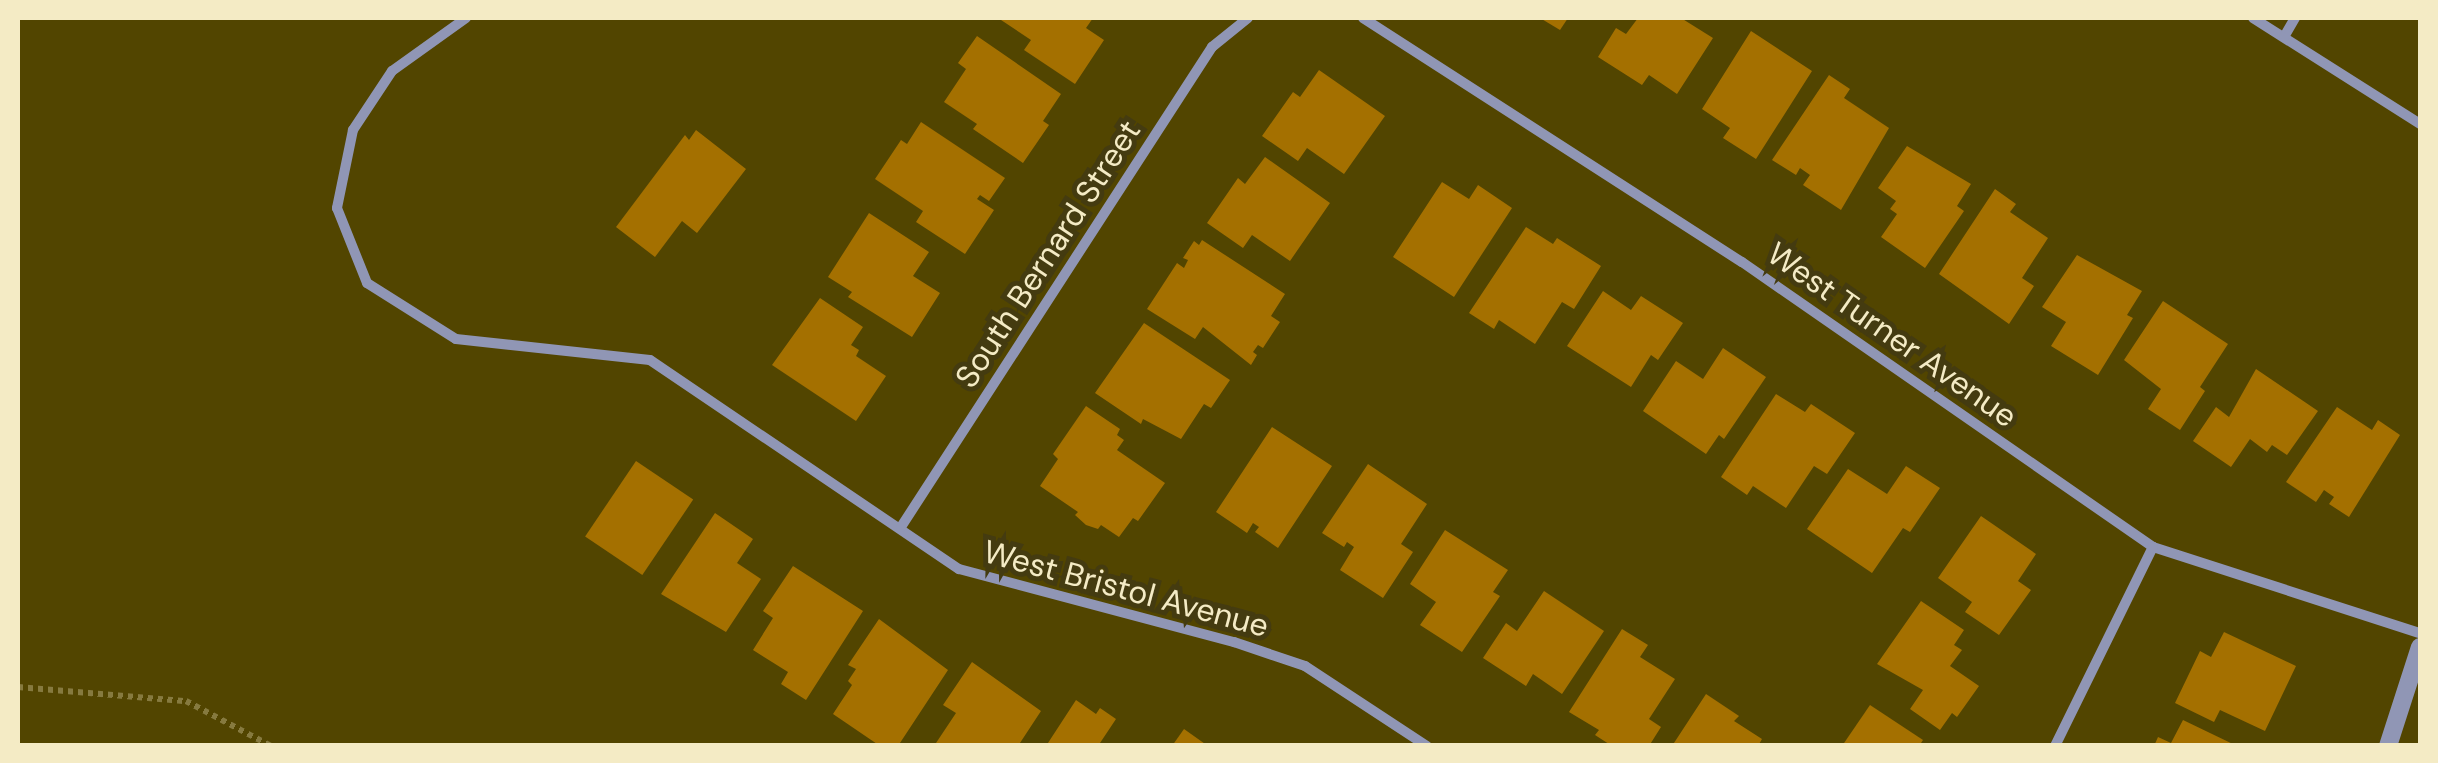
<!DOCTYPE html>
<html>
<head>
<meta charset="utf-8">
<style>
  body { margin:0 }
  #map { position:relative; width:2438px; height:763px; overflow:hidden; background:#524500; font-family:"DM Sans",sans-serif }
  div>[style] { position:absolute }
  .building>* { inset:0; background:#a47000; transform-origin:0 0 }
  .path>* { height:6px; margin-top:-3px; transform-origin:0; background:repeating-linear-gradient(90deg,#867a3f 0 5px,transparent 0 10px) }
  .minor>* { height:10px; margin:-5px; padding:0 5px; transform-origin:5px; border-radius:5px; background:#9096b5 }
  .tertiary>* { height:18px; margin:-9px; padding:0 9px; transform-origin:9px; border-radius:9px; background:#9096b5 }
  span { translate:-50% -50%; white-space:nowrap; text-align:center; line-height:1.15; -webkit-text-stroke:10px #443b10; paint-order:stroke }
  .street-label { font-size:32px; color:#f4ebc5 }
  .frame { position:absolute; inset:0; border:20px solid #f4ebc5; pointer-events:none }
</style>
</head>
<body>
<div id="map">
  <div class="building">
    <div style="clip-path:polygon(998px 18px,1093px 18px,1086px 28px,1104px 40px,1075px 84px,1024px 50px,1031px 40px)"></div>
    <div style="clip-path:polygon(1540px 18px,1568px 18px,1560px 30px)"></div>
    <div style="clip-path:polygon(1638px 18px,1681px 18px,1713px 38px,1677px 94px,1649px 75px,1642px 85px,1598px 57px,1616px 28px,1626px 34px)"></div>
    <div style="clip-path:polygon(1751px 31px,1812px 71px,1756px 159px,1723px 138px,1730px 128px,1702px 109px)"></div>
    <div style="clip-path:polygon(977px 36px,1061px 94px,1043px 121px,1049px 125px,1023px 163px,973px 129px,977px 124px,944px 102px,966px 69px,958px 63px)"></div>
    <div style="clip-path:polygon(1319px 70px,1385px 116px,1344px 174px,1307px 148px,1298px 161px,1262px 136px,1293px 92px,1300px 97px)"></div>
    <div style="clip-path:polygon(1829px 75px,1850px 89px,1844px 98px,1889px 128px,1841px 210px,1803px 185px,1810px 175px,1800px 168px,1796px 175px,1772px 160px)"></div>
    <div style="clip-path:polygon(921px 122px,1005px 178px,989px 201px,980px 195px,977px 199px,994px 210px,965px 254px,916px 222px,923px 211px,875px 179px,901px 140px,907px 144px)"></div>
    <div style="clip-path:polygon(696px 130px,746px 169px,697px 233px,682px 221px,655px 257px,616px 227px,685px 135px,689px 140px)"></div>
    <div style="clip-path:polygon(1907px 146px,1971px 184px,1957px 206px,1964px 211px,1925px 268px,1881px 237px,1897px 214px,1890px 209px,1896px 201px,1878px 188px)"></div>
    <div style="clip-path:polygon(1265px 157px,1330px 203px,1290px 261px,1252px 235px,1243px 248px,1207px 223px,1238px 178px,1245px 184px)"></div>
    <div style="clip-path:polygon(1442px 182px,1469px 199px,1478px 185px,1512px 208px,1454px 297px,1393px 257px)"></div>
    <div style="clip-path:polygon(1995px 189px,2016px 204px,2010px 212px,2048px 238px,2022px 278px,2034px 286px,2009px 324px,1939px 274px)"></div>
    <div style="clip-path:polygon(869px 213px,929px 252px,913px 276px,940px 293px,912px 337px,848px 297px,852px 292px,828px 277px)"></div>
    <div style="clip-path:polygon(1526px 227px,1553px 244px,1557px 238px,1601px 266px,1574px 309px,1562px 302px,1535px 344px,1499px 320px,1494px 329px,1469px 313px)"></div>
    <div style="clip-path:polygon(1202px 240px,1285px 294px,1271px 316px,1280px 322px,1263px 348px,1258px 345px,1253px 352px,1257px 355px,1251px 365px,1203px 327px,1195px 339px,1147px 309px,1177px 263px,1184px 268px,1188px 260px,1183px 258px,1194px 241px,1199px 245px)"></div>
    <div style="clip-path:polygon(2077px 255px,2142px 291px,2127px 315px,2133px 318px,2098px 375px,2051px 346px,2066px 322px,2042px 307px)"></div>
    <div style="clip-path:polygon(1603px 291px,1631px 310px,1641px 296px,1683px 323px,1658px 360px,1651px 355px,1631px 387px,1567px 346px)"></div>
    <div style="clip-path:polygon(820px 298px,863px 327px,851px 345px,859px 350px,856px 356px,886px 376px,856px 421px,772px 365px)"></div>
    <div style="clip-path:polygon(2163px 301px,2228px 344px,2200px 387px,2205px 391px,2180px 430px,2148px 409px,2161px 389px,2124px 360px)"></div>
    <div style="clip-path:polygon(1144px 323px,1230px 380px,1211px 408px,1204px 404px,1181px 439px,1143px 419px,1141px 424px,1095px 393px)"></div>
    <div style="clip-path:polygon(1723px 348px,1766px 377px,1724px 439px,1719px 435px,1706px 454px,1643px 411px,1676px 361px,1703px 379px)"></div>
    <div style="clip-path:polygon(2256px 369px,2318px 411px,2287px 455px,2272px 445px,2267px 452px,2250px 439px,2231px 467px,2193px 441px,2216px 407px,2229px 417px)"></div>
    <div style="clip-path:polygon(1776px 394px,1805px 412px,1811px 404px,1855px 433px,1827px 474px,1814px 466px,1786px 508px,1753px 486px,1747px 495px,1721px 477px)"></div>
    <div style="clip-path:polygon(1086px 406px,1120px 429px,1117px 435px,1124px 440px,1117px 450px,1165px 483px,1138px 521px,1133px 518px,1119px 537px,1101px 525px,1098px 529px,1086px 525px,1075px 515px,1078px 512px,1040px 486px,1058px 459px,1053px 454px)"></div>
    <div style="clip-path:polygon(2337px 407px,2372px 430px,2378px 420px,2400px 435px,2349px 517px,2329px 504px,2334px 497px,2324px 490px,2316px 502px,2286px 482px)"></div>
    <div style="clip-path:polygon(1272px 427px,1332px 466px,1278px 548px,1255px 532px,1259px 527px,1253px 523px,1247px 533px,1216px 512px)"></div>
    <div style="left:636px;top:461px;width:69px;height:91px;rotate:34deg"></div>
    <div style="clip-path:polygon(1368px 464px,1427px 504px,1401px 544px,1413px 552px,1383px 598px,1340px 570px,1354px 547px,1347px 542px,1344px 547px,1322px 533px)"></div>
    <div style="clip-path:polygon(1906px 466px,1940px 488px,1910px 532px,1903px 528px,1872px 573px,1807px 529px,1848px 469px,1887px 494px)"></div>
    <div style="clip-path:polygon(715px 513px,753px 539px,737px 563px,761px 579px,726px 632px,661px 594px)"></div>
    <div style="clip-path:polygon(1981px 516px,2036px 554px,2018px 581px,2031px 590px,1999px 635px,1965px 612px,1972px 602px,1938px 578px)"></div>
    <div style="clip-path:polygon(1445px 530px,1508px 570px,1493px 592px,1500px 596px,1462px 652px,1420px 625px,1436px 602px,1410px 584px)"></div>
    <div style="clip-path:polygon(793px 566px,863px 611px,806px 700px,781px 684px,788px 672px,753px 650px,773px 618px,763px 611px)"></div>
    <div style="clip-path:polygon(1544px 591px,1604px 631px,1562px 694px,1533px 674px,1526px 686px,1483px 658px,1506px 623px,1517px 631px)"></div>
    <div style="clip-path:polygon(1921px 601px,1964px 630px,1954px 645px,1962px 650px,1950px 666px,1979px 686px,1957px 717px,1952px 713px,1940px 730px,1910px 709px,1923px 690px,1877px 664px)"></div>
    <div style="clip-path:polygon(879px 619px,948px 670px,898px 746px,880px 746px,833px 714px,852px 685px,848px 681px,856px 669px,848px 665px)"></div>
    <div style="clip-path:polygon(1622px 629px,1648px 645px,1640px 657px,1675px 679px,1649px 719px,1661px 727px,1649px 746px,1612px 746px,1595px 735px,1599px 730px,1569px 712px)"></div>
    <div style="clip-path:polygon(2224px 632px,2296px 666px,2265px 731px,2220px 710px,2214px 722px,2175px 703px,2200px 651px,2211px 657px)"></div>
    <div style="clip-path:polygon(972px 662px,1041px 711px,1018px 746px,934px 746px,956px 713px,943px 705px)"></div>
    <div style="clip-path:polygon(1706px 694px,1739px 716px,1734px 721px,1762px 739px,1758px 746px,1672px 746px)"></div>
    <div style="clip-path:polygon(1076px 700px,1096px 714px,1100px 708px,1116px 719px,1098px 746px,1046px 746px)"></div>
    <div style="clip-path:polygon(1870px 705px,1923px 740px,1919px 746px,1842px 746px)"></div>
    <div style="clip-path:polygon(2183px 720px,2237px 746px,2154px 746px,2158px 737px,2171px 743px)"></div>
    <div style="clip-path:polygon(1184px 729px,1208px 746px,1172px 746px)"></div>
  </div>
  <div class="path">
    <div style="left:18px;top:687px;width:169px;rotate:4.8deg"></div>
    <div style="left:186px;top:701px;width:96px;rotate:27.9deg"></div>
  </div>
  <div class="minor">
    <div style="left:466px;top:18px;width:91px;rotate:144.4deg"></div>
    <div style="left:392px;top:71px;width:71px;rotate:123.5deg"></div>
    <div style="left:353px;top:130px;width:80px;rotate:101.6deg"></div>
    <div style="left:337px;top:208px;width:81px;rotate:68.2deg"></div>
    <div style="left:367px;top:283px;width:105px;rotate:32.2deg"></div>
    <div style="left:456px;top:339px;width:195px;rotate:6.2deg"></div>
    <div style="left:650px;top:360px;width:373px;rotate:34.1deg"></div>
    <div style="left:959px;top:569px;width:285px;rotate:14.9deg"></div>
    <div style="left:1234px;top:642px;width:75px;rotate:18.7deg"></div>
    <div style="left:1305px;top:666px;width:146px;rotate:33.3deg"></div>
    <div style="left:1363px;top:18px;width:451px;rotate:32.8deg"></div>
    <div style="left:1742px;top:262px;width:500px;rotate:34.74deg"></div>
    <div style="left:2153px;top:547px;width:281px;rotate:17.9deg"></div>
    <div style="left:2253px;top:18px;width:198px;rotate:32.4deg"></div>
    <div style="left:2284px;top:37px;width:22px;rotate:-60deg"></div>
    <div style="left:901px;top:527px;width:572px;rotate:-57.06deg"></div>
    <div style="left:1212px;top:47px;width:46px;rotate:-38.9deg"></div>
    <div style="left:2055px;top:746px;width:222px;rotate:-63.8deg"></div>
  </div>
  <div class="tertiary">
    <div style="left:2388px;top:746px;width:104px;rotate:-72.1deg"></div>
  </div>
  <div class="street-label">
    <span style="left:1048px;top:254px;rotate:-57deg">South Bernard Street</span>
    <span style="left:1892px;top:335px;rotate:35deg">West Turner Avenue</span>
    <span style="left:1126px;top:589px;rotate:15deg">West Bristol Avenue</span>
  </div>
  <div class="frame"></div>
</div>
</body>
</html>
